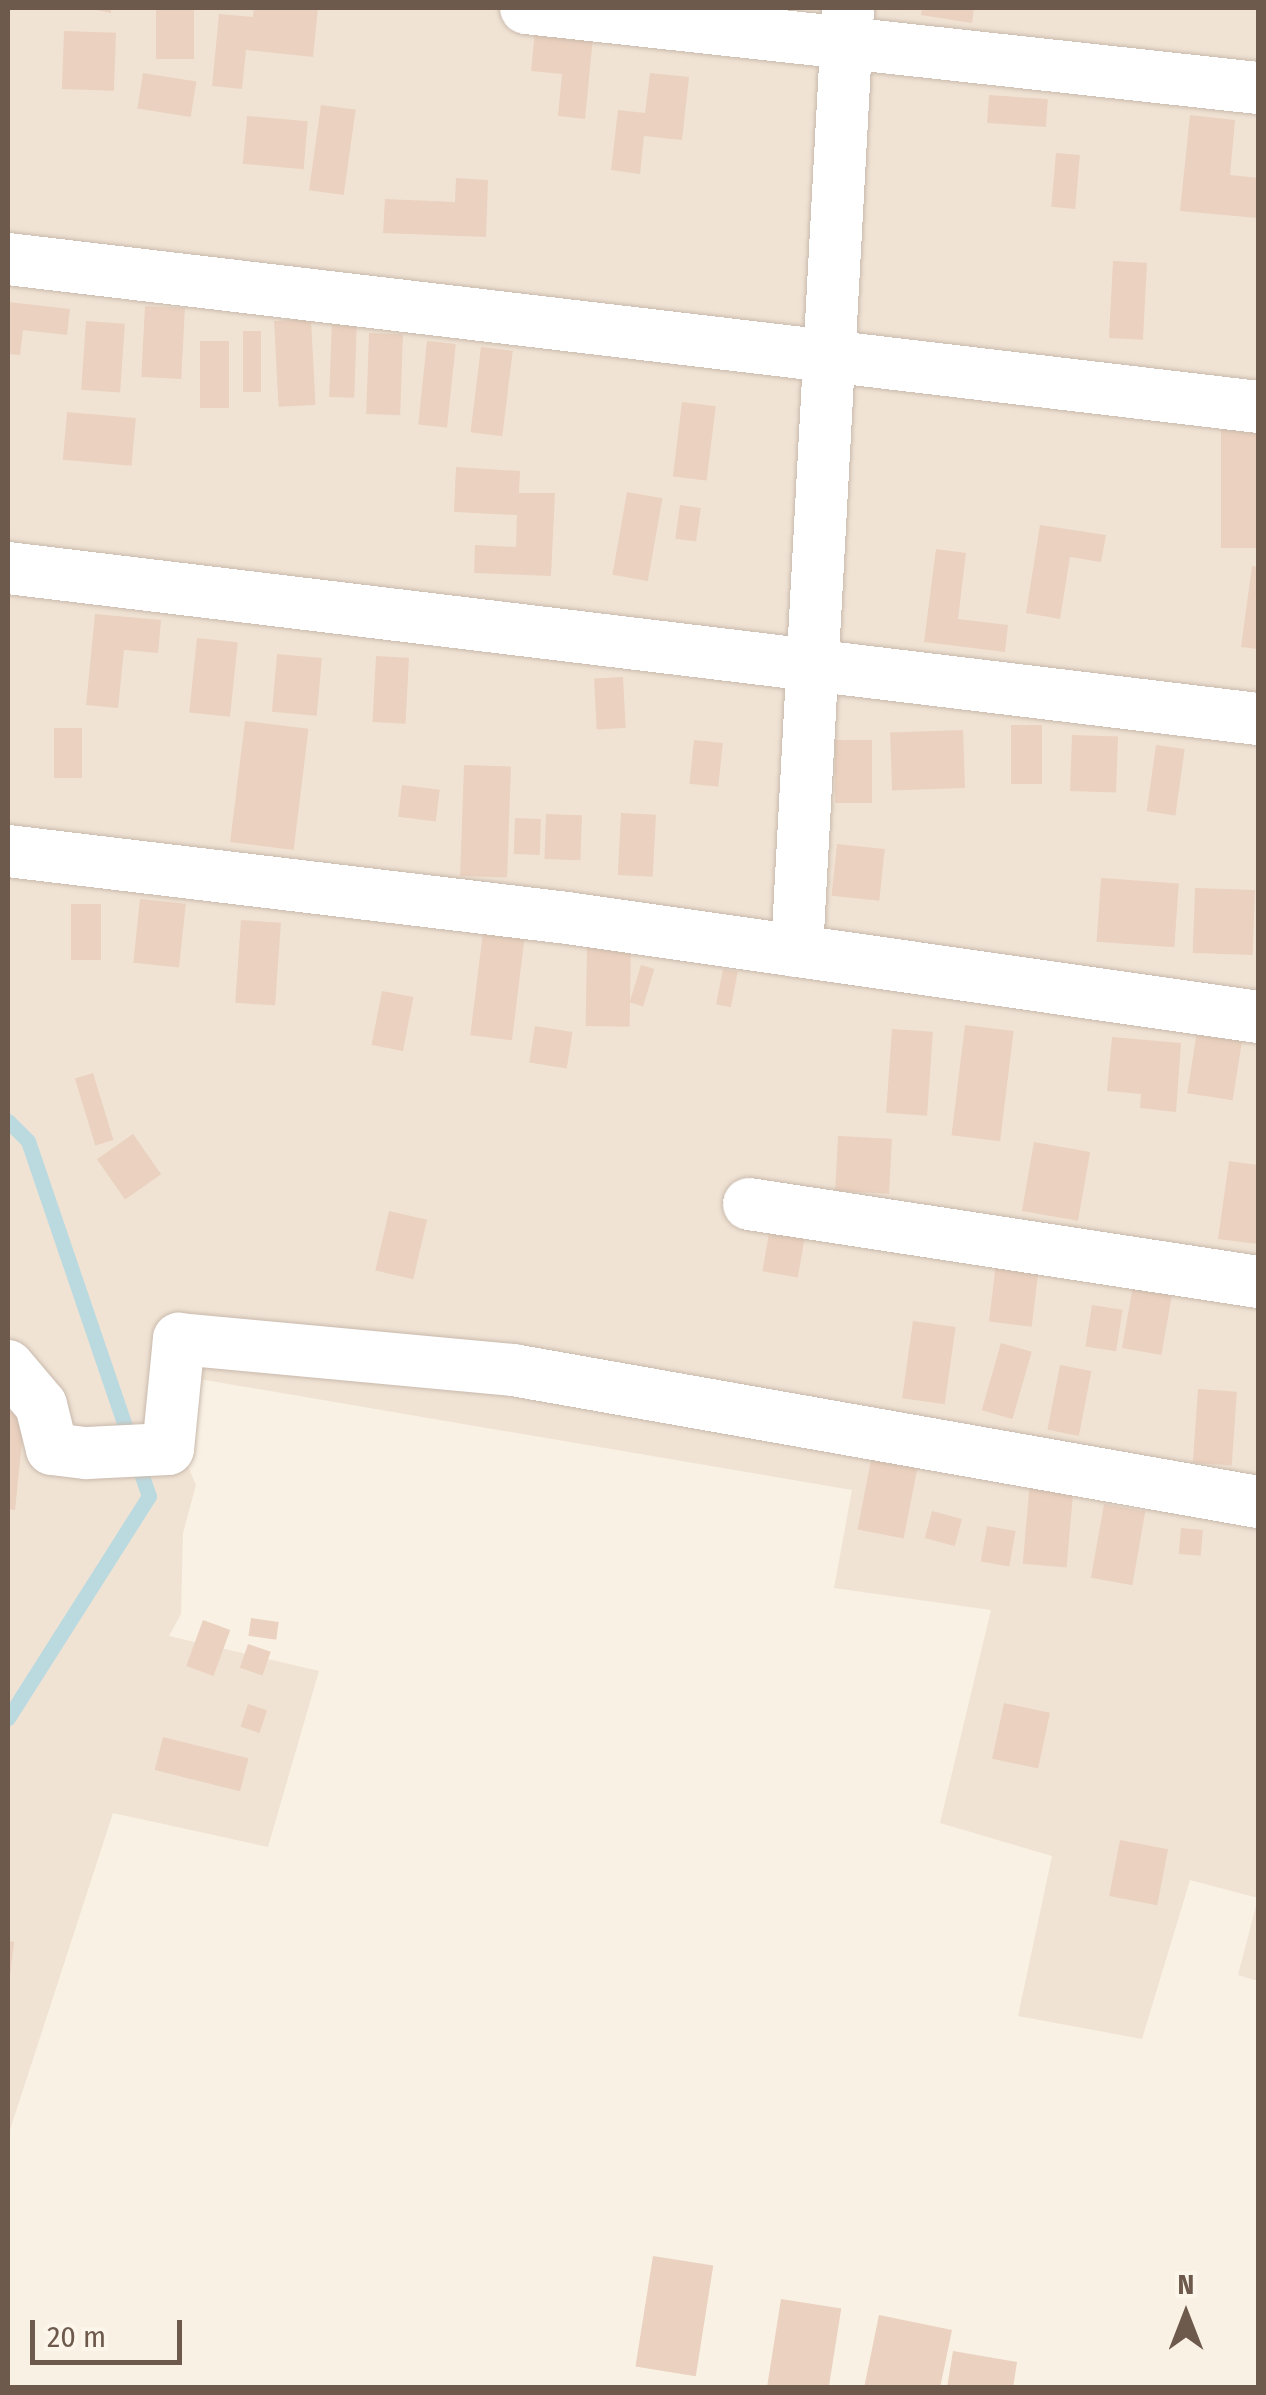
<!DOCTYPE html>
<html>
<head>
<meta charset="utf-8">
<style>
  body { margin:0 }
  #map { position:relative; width:1266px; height:2395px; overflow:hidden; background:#f9f1e4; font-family:"Fira Sans Condensed",sans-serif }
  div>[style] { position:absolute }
  .residential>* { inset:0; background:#f0e3d4 }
  .stream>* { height:15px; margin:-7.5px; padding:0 7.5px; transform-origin:7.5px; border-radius:7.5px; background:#bbdae0 }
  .building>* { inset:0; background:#ebd1bf; transform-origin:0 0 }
  .roads { filter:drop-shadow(0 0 2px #c8b9ac) drop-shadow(0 0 2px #c8b9ac) }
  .minor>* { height:52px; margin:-26px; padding:0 26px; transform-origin:26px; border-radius:26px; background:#fff }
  span { translate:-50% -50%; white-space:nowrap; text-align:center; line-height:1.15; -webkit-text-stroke:8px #fcf5ea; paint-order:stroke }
  .frame { position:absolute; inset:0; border:10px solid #6e594d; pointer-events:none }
  .north { position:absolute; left:1136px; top:2265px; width:100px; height:100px; -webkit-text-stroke:8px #fcf5ea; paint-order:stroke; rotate:0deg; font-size:28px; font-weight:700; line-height:40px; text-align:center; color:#6e594d }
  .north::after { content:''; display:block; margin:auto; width:35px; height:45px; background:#6e594d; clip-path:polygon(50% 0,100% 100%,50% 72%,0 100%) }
  .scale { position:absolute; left:30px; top:2320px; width:152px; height:45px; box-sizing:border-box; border:5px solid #6e594d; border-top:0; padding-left:12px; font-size:30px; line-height:35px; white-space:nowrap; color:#6e594d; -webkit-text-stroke:8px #fcf5ea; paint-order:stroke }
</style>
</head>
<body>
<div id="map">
  <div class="residential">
    <div style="clip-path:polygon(8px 8px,1258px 8px,1258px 1981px,1238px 1975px,1258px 1898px,1190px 1880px,1142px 2039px,1018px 2016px,1052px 1856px,940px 1823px,991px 1610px,834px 1588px,852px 1490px,193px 1378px,183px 1454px,196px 1485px,183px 1533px,181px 1614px,169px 1636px,319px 1671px,268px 1847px,113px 1813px,8px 2136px)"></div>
  </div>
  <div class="stream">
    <div style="left:8px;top:1121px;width:28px;rotate:45deg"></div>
    <div style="left:28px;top:1141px;width:375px;rotate:71.2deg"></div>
    <div style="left:149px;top:1496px;width:263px;rotate:122.4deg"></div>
  </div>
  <div class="building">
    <div style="clip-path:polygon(87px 8px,111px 8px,111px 13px)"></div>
    <div style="left:156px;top:8px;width:38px;height:51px"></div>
    <div style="clip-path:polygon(254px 8px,318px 8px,313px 57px,246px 50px,242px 89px,212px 86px,219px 14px,253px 17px)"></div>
    <div style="clip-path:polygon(922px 8px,974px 8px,972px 23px,921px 15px)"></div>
    <div style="left:64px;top:31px;width:52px;height:58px;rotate:2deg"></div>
    <div style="clip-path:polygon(535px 31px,593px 37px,585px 119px,558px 116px,562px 74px,531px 71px)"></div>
    <div style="left:143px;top:73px;width:54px;height:36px;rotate:9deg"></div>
    <div style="clip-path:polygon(650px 73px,689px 77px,682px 140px,644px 136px,640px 174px,611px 170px,618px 110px,645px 113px)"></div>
    <div style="left:989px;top:95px;width:59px;height:28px;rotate:4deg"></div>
    <div style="left:321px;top:105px;width:35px;height:86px;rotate:8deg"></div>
    <div style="clip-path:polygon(1190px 115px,1235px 120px,1230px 175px,1258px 178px,1258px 218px,1180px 211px)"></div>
    <div style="left:247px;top:116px;width:61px;height:48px;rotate:5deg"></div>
    <div style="left:1056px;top:153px;width:24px;height:54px;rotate:5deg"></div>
    <div style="clip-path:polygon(456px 178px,488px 180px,486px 237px,383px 233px,385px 199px,455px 202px)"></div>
    <div style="left:1113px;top:261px;width:34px;height:77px;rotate:3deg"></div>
    <div style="clip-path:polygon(8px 302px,70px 309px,67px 335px,23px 330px,20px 355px,8px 354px)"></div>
    <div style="left:145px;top:306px;width:40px;height:71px;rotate:3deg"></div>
    <div style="left:332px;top:317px;width:25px;height:80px;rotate:2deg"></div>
    <div style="left:311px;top:319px;width:86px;height:37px;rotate:87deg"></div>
    <div style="left:86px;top:321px;width:39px;height:69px;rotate:4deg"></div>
    <div style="left:243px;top:331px;width:18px;height:61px"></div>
    <div style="left:369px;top:333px;width:34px;height:81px;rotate:2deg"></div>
    <div style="left:200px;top:341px;width:29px;height:67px"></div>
    <div style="left:427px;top:341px;width:29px;height:84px;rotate:6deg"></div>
    <div style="left:481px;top:347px;width:32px;height:86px;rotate:7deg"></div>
    <div style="left:682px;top:402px;width:34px;height:75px;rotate:7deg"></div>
    <div style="left:67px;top:412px;width:69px;height:48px;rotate:5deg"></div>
    <div style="left:1258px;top:419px;width:129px;height:37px;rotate:90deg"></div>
    <div style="clip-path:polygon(456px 467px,520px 471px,519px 493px,555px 493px,551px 576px,474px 573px,475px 545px,516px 547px,517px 515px,454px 512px)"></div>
    <div style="left:627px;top:492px;width:36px;height:84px;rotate:10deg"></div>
    <div style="left:680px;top:505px;width:21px;height:34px;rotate:8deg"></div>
    <div style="clip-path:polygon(1040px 525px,1106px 535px,1101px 562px,1070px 557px,1060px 619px,1026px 613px)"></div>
    <div style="clip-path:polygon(936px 549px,966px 553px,958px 619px,1008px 625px,1005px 652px,924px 642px)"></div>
    <div style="clip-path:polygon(1252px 566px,1258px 567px,1258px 649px,1241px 647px)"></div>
    <div style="clip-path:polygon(95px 614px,161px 620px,158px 653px,124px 650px,118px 708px,86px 705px)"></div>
    <div style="left:197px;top:638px;width:41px;height:75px;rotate:6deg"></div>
    <div style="left:277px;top:654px;width:45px;height:58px;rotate:5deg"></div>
    <div style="left:376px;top:656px;width:33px;height:66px;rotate:3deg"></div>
    <div style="left:623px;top:677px;width:51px;height:29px;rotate:87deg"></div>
    <div style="left:245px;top:721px;width:64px;height:122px;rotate:7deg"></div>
    <div style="left:1011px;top:725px;width:31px;height:59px"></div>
    <div style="left:82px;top:728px;width:50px;height:28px;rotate:90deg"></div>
    <div style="left:963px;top:730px;width:58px;height:73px;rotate:88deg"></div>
    <div style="left:1072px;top:735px;width:46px;height:56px;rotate:2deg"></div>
    <div style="left:694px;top:740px;width:29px;height:44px;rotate:6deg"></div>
    <div style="left:872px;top:740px;width:63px;height:37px;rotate:90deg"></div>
    <div style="left:1156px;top:745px;width:29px;height:67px;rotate:8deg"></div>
    <div style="left:464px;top:765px;width:47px;height:111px;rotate:2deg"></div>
    <div style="left:402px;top:785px;width:38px;height:32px;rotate:7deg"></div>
    <div style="left:621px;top:813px;width:35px;height:62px;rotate:3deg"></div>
    <div style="left:546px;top:814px;width:36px;height:45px;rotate:2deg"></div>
    <div style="left:515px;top:818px;width:26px;height:36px;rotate:2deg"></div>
    <div style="left:837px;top:844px;width:48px;height:52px;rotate:6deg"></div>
    <div style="left:1101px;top:878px;width:78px;height:64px;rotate:4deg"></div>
    <div style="left:1195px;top:888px;width:60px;height:65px;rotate:2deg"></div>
    <div style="left:140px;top:899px;width:46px;height:64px;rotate:6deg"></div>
    <div style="left:71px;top:904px;width:30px;height:56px"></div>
    <div style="left:241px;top:920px;width:40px;height:83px;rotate:4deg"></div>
    <div style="left:483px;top:932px;width:42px;height:104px;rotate:7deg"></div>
    <div style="left:587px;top:945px;width:44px;height:81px;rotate:1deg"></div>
    <div style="left:641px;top:965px;width:14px;height:39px;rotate:17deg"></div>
    <div style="left:723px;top:969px;width:15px;height:36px;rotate:11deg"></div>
    <div style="left:382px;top:991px;width:32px;height:55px;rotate:11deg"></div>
    <div style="left:965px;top:1025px;width:49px;height:111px;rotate:7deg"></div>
    <div style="left:1198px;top:1025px;width:46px;height:69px;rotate:9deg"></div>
    <div style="left:535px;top:1026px;width:38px;height:37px;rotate:9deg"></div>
    <div style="left:892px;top:1029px;width:41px;height:84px;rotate:4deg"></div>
    <div style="clip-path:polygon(1112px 1037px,1181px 1043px,1176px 1112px,1140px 1108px,1141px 1094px,1107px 1091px)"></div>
    <div style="left:93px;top:1073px;width:70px;height:19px;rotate:73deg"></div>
    <div style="left:133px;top:1134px;width:49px;height:44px;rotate:55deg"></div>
    <div style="left:838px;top:1136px;width:54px;height:55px;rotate:3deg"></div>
    <div style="left:1034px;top:1142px;width:57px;height:70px;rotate:10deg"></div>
    <div style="clip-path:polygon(1229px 1161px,1258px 1165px,1258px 1244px,1218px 1239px)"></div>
    <div style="left:389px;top:1211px;width:39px;height:61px;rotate:13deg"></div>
    <div style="left:771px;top:1222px;width:36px;height:50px;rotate:10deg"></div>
    <div style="left:996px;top:1264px;width:43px;height:58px;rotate:7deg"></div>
    <div style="left:1134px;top:1280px;width:40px;height:69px;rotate:10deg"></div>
    <div style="left:1092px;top:1305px;width:31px;height:42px;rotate:9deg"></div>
    <div style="left:913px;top:1321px;width:43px;height:78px;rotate:8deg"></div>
    <div style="left:1001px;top:1343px;width:32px;height:70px;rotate:16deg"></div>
    <div style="left:1060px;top:1365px;width:32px;height:66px;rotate:11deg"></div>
    <div style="left:1198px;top:1389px;width:39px;height:74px;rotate:4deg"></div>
    <div style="clip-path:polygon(8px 1411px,25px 1413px,15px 1510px,8px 1509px)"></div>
    <div style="left:872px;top:1455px;width:47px;height:76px;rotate:11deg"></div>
    <div style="left:1030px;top:1481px;width:44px;height:83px;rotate:5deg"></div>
    <div style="left:1104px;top:1504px;width:42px;height:75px;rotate:10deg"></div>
    <div style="left:932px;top:1511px;width:31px;height:28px;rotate:15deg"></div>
    <div style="left:987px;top:1526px;width:29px;height:36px;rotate:10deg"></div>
    <div style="left:1181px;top:1528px;width:22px;height:26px;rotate:5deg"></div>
    <div style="left:251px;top:1618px;width:28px;height:18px;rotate:8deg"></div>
    <div style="left:203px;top:1620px;width:29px;height:49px;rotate:20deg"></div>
    <div style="left:248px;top:1644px;width:24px;height:25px;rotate:19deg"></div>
    <div style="left:1004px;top:1703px;width:47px;height:57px;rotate:12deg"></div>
    <div style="left:248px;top:1704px;width:20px;height:24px;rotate:18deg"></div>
    <div style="left:163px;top:1737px;width:88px;height:34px;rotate:14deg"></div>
    <div style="left:1120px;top:1840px;width:49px;height:57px;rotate:11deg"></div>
    <div style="clip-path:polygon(8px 1941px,14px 1942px,10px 1976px,8px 1976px)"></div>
    <div style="left:653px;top:2256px;width:61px;height:112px;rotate:9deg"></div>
    <div style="left:781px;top:2299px;width:61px;height:90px;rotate:9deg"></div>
    <div style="clip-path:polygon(879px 2315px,952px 2330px,940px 2388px,864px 2388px)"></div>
    <div style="clip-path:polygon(953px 2351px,1017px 2362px,1013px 2388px,947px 2388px)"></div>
  </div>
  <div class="roads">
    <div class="minor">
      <div style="left:526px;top:8px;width:736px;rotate:6.24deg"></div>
      <div style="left:8px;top:259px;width:1259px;rotate:6.75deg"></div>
      <div style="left:8px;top:568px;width:1259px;rotate:6.89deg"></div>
      <div style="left:8px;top:851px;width:563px;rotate:6.83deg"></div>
      <div style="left:567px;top:918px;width:698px;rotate:8.15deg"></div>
      <div style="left:797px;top:951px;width:944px;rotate:-86.9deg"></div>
      <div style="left:749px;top:1204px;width:515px;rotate:8.71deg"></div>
      <div style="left:8px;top:1366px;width:51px;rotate:49.8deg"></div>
      <div style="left:41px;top:1405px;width:45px;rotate:76deg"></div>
      <div style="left:52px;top:1449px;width:35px;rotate:7deg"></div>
      <div style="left:87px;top:1453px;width:81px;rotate:-2.8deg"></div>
      <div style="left:168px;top:1449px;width:111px;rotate:-84.3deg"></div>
      <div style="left:179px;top:1339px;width:335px;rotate:5.3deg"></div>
      <div style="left:513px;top:1370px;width:757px;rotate:10.05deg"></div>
    </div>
  </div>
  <div class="frame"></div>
  <div class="north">N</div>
  <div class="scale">20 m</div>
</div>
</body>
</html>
